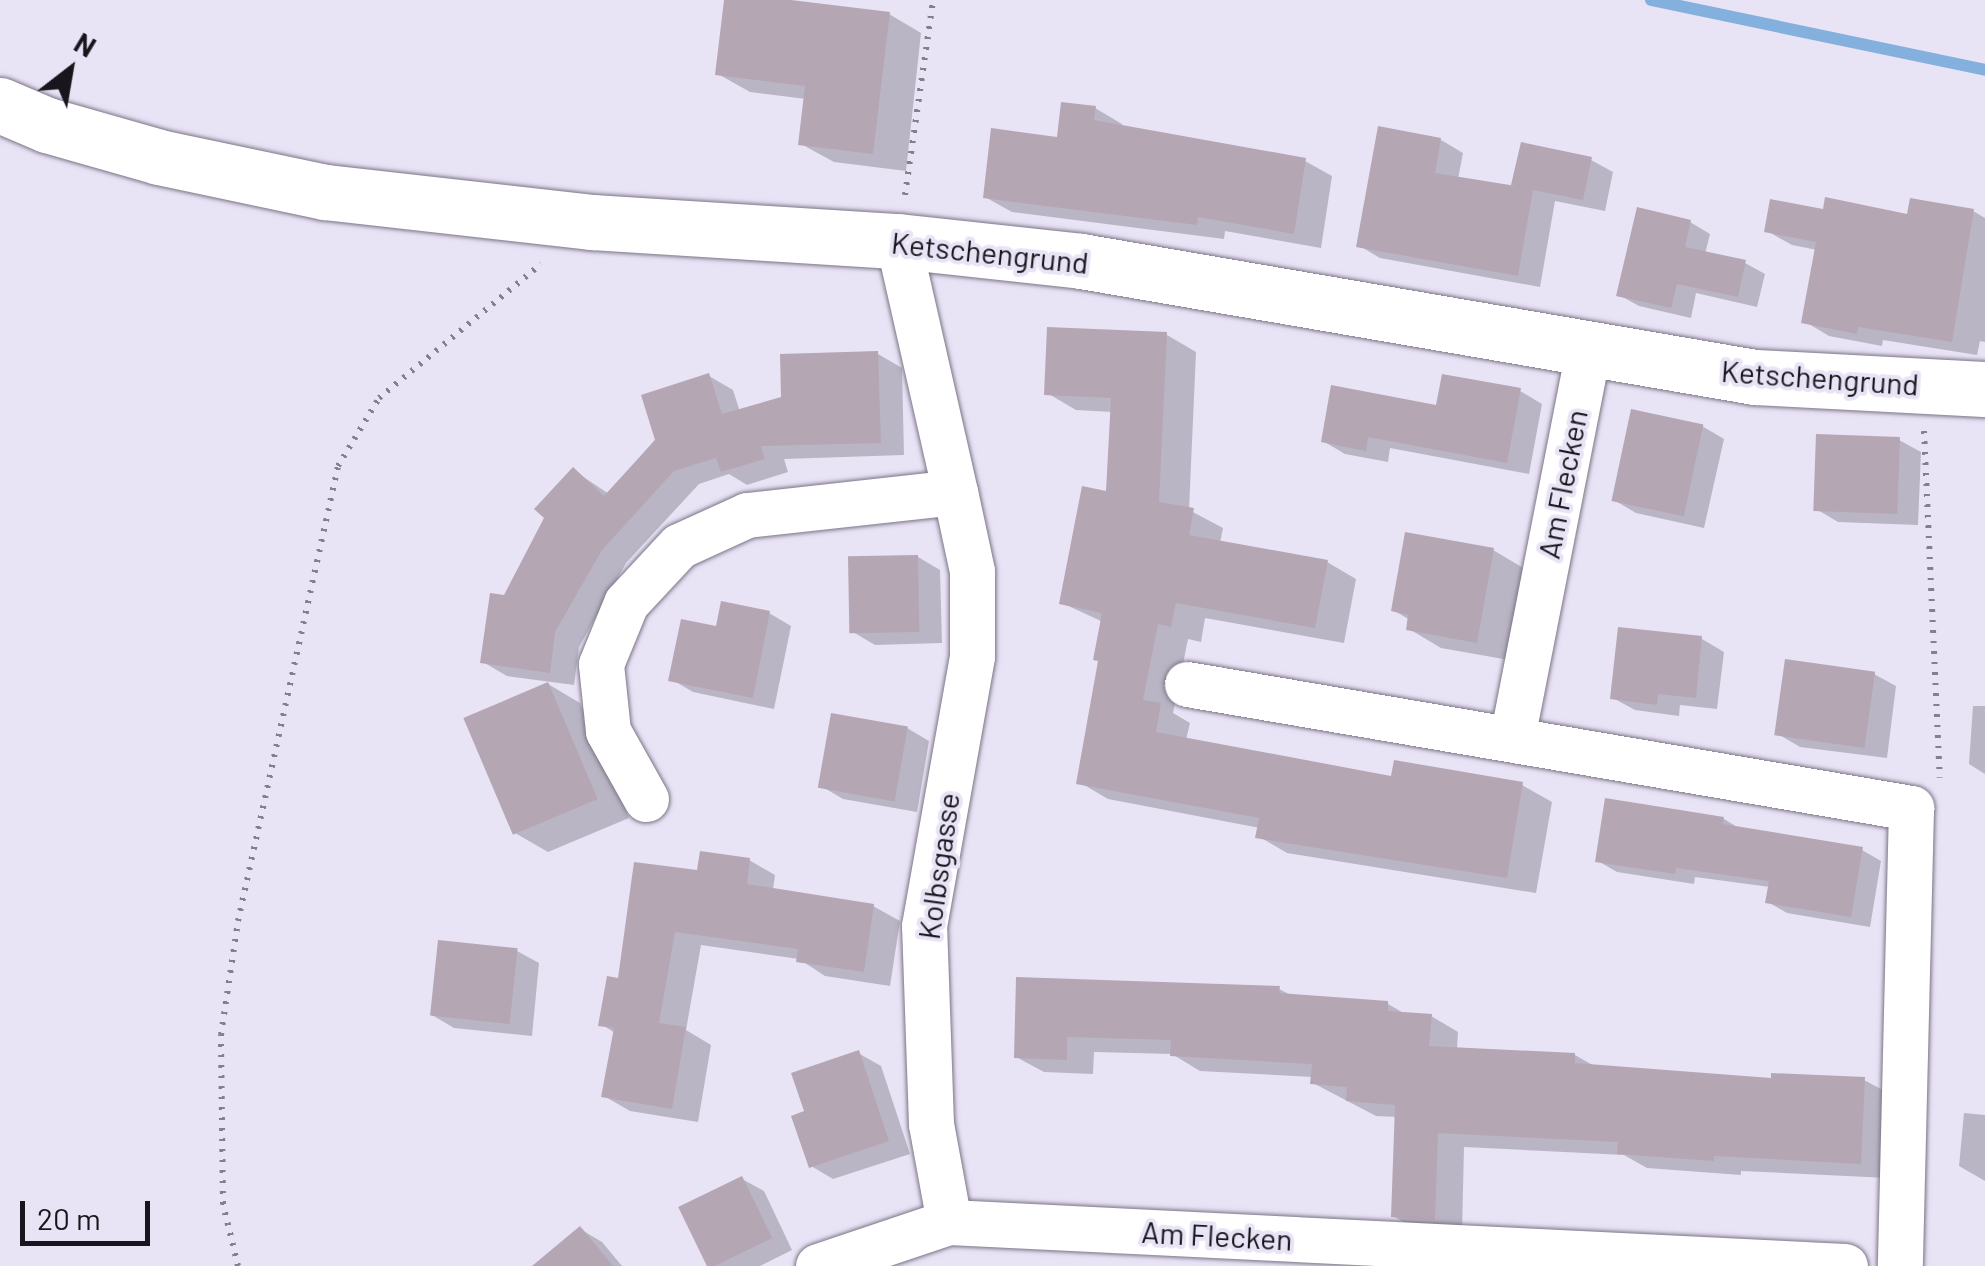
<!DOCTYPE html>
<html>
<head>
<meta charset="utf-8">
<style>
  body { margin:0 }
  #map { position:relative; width:1985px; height:1266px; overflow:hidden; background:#e9e3f6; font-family:Barlow,sans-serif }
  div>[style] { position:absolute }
  .shadow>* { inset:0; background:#0003 }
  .stream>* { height:12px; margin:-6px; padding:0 6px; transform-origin:6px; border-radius:6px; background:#84b0de }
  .building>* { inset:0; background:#b5a6b4; transform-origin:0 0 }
  .path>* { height:6px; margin-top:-3px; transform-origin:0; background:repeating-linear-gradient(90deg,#837f8c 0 2.5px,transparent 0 10.5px) }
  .roads { filter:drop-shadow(0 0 2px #7b7585) drop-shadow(0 0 2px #7b7585) }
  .street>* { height:45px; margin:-22.5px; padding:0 22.5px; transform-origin:22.5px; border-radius:22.5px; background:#fff }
  .secondary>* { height:55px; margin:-27.5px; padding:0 27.5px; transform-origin:27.5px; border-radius:27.5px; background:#fff }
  span { translate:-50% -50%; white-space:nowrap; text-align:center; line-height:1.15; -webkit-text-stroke:8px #e9e3f6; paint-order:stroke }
  .street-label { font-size:30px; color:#18161c }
  .north { position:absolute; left:20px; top:20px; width:100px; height:100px; -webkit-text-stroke:8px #e9e3f6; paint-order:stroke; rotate:31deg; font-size:28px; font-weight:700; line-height:40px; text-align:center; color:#18161c }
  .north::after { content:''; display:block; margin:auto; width:35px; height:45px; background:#18161c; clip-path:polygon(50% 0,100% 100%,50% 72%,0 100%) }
  .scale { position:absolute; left:20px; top:1201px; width:130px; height:45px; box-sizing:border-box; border:5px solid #18161c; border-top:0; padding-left:12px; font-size:30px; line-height:35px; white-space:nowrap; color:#18161c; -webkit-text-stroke:8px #e9e3f6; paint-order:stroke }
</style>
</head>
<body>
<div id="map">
  <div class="shadow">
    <div style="clip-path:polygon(726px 0,770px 0,889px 14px,921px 33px,906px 171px,834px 162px,801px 144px,806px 99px,750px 92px,718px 74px)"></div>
    <div style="clip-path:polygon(1095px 108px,1122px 124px,1122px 128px,1305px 161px,1332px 176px,1321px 248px,1225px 231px,1224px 239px,1012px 212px,985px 197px)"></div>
    <div style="clip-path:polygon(1441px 140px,1463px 153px,1458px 179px,1524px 190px,1591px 160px,1613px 172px,1605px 211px,1555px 201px,1540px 287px,1380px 258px,1358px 245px)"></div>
    <div style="clip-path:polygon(1973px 211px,1985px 218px,1985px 342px,1980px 341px,1977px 355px,1883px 340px,1882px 346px,1829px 336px,1804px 321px,1817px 250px,1792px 245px,1767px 231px,1825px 212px,1909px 217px)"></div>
    <div style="clip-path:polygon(1690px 222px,1710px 234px,1705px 254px,1745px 263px,1765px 274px,1757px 307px,1696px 293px,1691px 318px,1639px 306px,1619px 295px)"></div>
    <div style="clip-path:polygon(1167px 335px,1196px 352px,1189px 510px,1223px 528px,1220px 543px,1327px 562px,1356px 579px,1344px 643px,1205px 618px,1201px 642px,1188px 639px,1173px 713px,1190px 723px,1186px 740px,1393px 778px,1522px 785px,1552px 802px,1536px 893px,1287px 853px,1258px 836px,1260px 828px,1108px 799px,1079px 782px,1101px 662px,1103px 622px,1062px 603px,1109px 494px,1113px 412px,1076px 410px,1047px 393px)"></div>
    <div style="clip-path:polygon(878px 354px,902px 368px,904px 455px,784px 459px,788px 472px,747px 485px,729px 474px,699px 484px,626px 563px,579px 647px,574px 685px,507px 676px,483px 662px,506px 598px,573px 470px,609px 494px,709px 376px,733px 390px,740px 412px,783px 398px)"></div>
    <div style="clip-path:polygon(1520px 391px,1542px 404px,1529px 474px,1390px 448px,1388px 462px,1345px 454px,1323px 441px)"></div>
    <div style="clip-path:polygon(1702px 426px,1724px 439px,1704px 528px,1636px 513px,1614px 500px)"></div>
    <div style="clip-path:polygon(1899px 440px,1921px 452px,1918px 525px,1838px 522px,1816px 509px)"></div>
    <div style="clip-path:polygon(1493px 550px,1525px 569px,1509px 660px,1441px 648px,1409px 629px,1410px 620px,1393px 610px)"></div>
    <div style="clip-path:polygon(918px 557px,940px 570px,942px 643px,875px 645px,853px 632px)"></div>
    <div style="clip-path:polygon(769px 613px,791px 626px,774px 709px,693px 692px,671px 679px,718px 629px)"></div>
    <div style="clip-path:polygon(1702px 639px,1724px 652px,1717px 709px,1680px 705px,1679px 716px,1635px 710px,1613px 698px)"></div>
    <div style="clip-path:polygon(1874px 674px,1896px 686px,1887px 758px,1800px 747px,1778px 734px)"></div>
    <div style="clip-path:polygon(548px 684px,580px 703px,629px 818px,548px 852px,515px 833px)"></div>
    <div style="clip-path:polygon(1973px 706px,1985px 706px,1985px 774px,1969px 764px)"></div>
    <div style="clip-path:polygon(907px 728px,929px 741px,917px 812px,843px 799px,821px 786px)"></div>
    <div style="clip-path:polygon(1724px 819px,1742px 830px,1862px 850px,1881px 861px,1870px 927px,1787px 913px,1768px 902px,1770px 887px,1695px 877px,1694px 884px,1617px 872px,1598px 861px)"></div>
    <div style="clip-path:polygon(749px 860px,775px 875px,773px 890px,873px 906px,900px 921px,890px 986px,825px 976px,799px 959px,701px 945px,686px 1030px,711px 1045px,698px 1122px,630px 1111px,604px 1096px,615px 1033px,601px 1024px,620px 981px,699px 873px)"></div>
    <div style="clip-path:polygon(517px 951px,539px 963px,532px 1036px,454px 1028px,432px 1015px)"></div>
    <div style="clip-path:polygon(1019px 979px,1279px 989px,1293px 996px,1388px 1004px,1407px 1015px,1431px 1016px,1458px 1032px,1457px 1049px,1575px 1055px,1596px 1067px,1773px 1081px,1864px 1080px,1892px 1095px,1888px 1178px,1741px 1171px,1741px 1175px,1647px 1168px,1624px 1155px,1464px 1147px,1462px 1234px,1421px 1232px,1393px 1216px,1397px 1117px,1376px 1116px,1313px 1083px,1313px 1077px,1200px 1071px,1172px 1054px,1094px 1052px,1093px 1074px,1044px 1072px,1016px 1057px)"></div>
    <div style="clip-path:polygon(858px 1053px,881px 1066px,910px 1154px,833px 1179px,811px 1166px,807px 1112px)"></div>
    <div style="clip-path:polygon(1964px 1113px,1985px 1115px,1985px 1181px,1959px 1166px)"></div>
    <div style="clip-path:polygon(742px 1179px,764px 1191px,792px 1250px,760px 1266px,710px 1266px,681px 1208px)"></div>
    <div style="clip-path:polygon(580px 1229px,602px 1242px,622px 1266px,536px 1266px)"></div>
  </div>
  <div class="stream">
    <div style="left:1651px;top:0;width:341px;rotate:11.8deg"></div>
  </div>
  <div class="building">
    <div style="clip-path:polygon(724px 0,791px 0,890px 12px,873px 154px,798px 145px,805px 86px,715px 75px)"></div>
    <div style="clip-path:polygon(1061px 102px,1096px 106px,1094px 120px,1306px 158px,1294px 234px,1198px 217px,1197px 225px,983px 198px,991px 128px,1057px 137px)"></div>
    <div style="clip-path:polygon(1378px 126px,1441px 138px,1435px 173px,1516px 186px,1511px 185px,1521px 142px,1592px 157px,1583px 200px,1533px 190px,1518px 276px,1356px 247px)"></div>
    <div style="clip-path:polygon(1825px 197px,1907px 214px,1910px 198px,1974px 209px,1952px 342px,1858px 327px,1857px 334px,1801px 323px,1816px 242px,1764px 232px,1770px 199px,1823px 209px)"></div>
    <div style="clip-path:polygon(1637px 207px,1691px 220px,1685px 247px,1746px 260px,1738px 297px,1677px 284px,1671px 308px,1616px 296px)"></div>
    <div style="clip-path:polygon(1047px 327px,1167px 332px,1159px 502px,1194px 508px,1189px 535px,1328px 560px,1315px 628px,1176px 603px,1171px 627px,1158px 624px,1143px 700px,1161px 703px,1156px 732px,1391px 776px,1394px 760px,1523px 782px,1507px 878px,1255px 838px,1259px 818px,1076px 784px,1098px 661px,1093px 660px,1102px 613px,1059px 604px,1082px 486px,1106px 491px,1111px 398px,1044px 395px)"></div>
    <div style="clip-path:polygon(878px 351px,881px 443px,761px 446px,765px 459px,721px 472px,716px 458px,674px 471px,602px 550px,555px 632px,550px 673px,480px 663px,490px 593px,504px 595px,544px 518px,534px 509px,573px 467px,604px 496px,655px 440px,641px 395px,709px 373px,722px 414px,781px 397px,780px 354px)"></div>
    <div style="clip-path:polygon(1442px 374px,1521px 388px,1507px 463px,1368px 437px,1366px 451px,1321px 442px,1331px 385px,1436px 405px)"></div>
    <div style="left:1631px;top:409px;width:74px;height:94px;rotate:12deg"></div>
    <div style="left:1816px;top:434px;width:84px;height:77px;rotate:2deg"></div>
    <div style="clip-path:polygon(1405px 532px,1494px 548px,1477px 643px,1406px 630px,1408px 615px,1391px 611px)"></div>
    <div style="left:918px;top:555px;width:77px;height:70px;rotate:89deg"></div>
    <div style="clip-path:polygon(721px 601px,770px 611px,753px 698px,668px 681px,681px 619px,716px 626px)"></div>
    <div style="clip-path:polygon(1618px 627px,1702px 636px,1696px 698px,1658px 694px,1657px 705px,1610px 699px)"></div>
    <div style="left:1785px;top:659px;width:91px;height:77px;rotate:8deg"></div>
    <div style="left:548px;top:682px;width:127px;height:92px;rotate:67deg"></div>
    <div style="left:831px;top:713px;width:78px;height:76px;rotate:10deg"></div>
    <div style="clip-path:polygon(1605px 798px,1724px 817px,1723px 824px,1863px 847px,1851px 917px,1765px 903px,1769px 881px,1676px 868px,1675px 874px,1595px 862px)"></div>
    <div style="clip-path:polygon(700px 851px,750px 858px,747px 884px,874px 904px,864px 972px,796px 962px,798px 949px,675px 932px,659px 1023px,686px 1027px,672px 1109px,601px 1097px,614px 1028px,598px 1026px,607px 976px,618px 978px,634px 862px,697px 870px)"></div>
    <div style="left:438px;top:940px;width:80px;height:76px;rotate:6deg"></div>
    <div style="clip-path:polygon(1016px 977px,1280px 986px,1279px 993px,1388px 1001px,1388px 1011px,1432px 1014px,1429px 1046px,1575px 1053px,1575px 1063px,1771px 1078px,1771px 1073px,1865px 1077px,1861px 1164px,1714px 1156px,1714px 1161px,1617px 1154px,1618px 1142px,1438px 1133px,1435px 1220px,1391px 1217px,1395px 1105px,1346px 1101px,1347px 1087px,1310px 1084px,1312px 1064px,1170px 1056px,1171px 1040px,1067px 1037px,1067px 1060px,1014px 1058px)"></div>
    <div style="clip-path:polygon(859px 1050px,889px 1141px,809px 1168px,791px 1116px,804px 1111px,791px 1073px)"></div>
    <div style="left:742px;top:1176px;width:69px;height:71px;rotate:64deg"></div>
    <div style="clip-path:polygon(580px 1226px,613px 1266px,532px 1266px)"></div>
  </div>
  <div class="path">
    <div style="left:905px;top:195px;width:197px;rotate:-81.8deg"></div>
    <div style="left:1924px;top:431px;width:347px;rotate:87.4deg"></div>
    <div style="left:238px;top:1266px;width:64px;rotate:-103.6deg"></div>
    <div style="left:223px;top:1204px;width:169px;rotate:-90.7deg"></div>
    <div style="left:221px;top:1035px;width:115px;rotate:-81.5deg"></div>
    <div style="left:238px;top:921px;width:466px;rotate:-77.6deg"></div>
    <div style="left:338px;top:466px;width:79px;rotate:-58.9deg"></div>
    <div style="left:379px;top:398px;width:210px;rotate:-39.6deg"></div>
  </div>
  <div class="roads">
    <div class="street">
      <div style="left:1187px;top:684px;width:735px;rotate:9.72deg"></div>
      <div style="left:1911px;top:808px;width:458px;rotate:91.4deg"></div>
      <div style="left:1512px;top:738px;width:396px;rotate:-78.9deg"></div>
      <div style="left:646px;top:799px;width:78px;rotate:-119.2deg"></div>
      <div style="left:608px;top:731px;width:67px;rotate:-96deg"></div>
      <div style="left:601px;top:664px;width:66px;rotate:-67.7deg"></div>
      <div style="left:626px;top:603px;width:78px;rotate:-47.1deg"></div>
      <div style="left:679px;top:546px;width:75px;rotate:-24.5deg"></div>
      <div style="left:747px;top:515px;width:209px;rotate:-6.3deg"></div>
      <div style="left:955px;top:492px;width:257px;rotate:-102.8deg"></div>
      <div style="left:949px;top:1222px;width:897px;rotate:2.81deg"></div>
      <div style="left:818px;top:1266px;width:138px;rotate:-18.6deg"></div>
      <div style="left:949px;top:1222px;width:100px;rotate:-100.4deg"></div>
      <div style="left:931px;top:1124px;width:198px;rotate:-92deg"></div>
      <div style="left:924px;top:926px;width:274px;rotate:-79.9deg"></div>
      <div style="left:972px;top:656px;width:85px;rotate:-90deg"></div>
      <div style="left:972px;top:571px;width:81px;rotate:-102.1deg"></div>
    </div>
    <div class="secondary">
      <div style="left:0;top:105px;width:51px;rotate:23.1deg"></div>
      <div style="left:47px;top:125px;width:116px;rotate:15.9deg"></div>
      <div style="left:159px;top:157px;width:170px;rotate:11.9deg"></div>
      <div style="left:325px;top:192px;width:269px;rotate:6.4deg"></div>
      <div style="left:592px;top:222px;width:307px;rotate:3.6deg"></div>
      <div style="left:898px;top:241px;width:184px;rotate:6.2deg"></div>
      <div style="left:1081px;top:261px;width:684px;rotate:9.77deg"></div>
      <div style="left:1755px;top:377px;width:230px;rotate:3deg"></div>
    </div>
  </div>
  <div class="street-label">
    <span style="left:990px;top:252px;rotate:6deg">Ketschengrund</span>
    <span style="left:1820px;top:377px;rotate:4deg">Ketschengrund</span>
    <span style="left:1562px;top:484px;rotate:-79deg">Am Flecken</span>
    <span style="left:938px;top:866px;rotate:-82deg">Kolbsgasse</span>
    <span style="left:1217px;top:1235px;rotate:3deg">Am Flecken</span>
  </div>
  <div class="north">N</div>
  <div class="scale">20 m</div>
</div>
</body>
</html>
